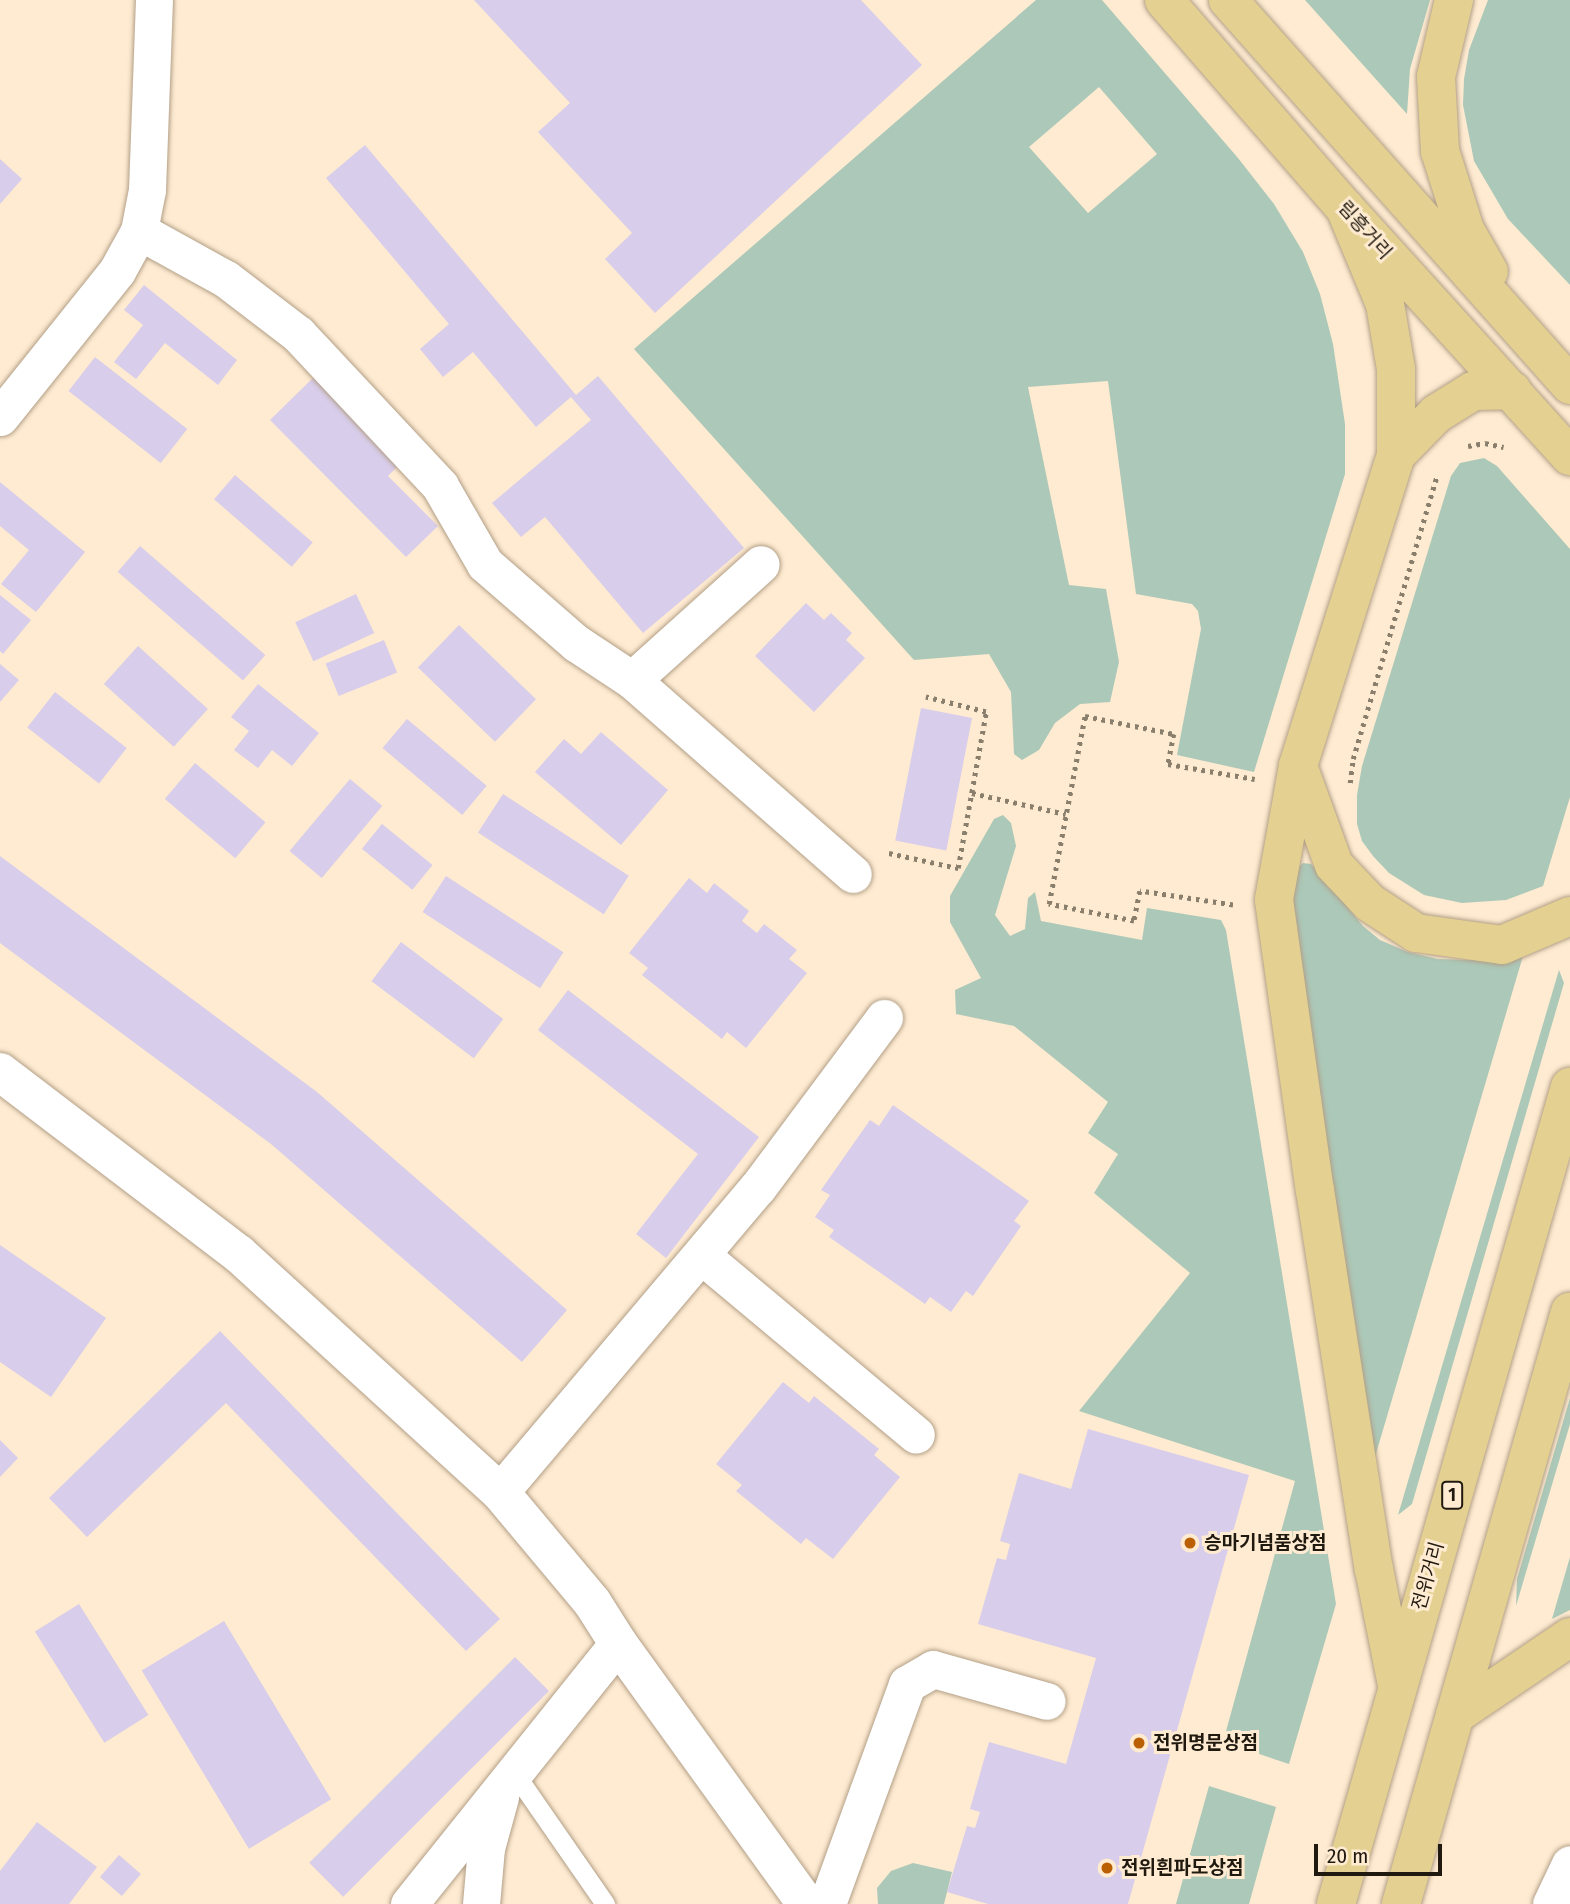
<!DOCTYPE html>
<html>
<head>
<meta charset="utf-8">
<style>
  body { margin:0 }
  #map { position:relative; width:1570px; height:1904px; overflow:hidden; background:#feebd1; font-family:"Fira Sans Condensed","Noto Sans KR",sans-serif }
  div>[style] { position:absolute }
  .green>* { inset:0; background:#acc8b8 }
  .building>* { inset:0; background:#d8cdea; transform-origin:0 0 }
  .path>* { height:4.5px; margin-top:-2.25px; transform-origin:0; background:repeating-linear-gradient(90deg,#8a7e6c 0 3.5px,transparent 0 8.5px) }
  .roads { filter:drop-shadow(0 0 2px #b29f87) drop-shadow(0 0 2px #b29f87) }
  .service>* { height:19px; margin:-9.5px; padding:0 9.5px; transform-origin:9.5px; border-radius:9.5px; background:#fff }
  .minor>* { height:37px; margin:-18.5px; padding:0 18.5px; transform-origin:18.5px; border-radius:18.5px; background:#fff }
  .tertiary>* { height:38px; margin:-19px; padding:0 19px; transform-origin:19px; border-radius:19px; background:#fff }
  .primary>* { height:38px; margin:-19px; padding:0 19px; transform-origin:19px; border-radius:19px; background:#e4d191 }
  .dots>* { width:19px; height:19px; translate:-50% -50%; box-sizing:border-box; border:4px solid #feebd1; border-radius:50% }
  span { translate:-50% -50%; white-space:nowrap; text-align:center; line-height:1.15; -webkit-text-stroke:6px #feebd1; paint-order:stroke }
  .shield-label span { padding:2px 5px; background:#feebd1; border:2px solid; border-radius:5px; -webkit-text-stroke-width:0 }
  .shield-label { font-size:18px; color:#201910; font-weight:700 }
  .street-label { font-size:19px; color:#201910 }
  .poi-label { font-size:19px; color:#201910; font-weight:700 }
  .left { translate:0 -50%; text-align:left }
  .scale { position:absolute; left:1314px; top:1844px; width:128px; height:32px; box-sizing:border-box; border:4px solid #201910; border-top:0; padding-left:9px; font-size:21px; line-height:24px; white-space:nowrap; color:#201910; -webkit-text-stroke:5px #feebd1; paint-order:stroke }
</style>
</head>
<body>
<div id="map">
  <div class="green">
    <div style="clip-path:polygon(evenodd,1036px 0,1102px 0,1238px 158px,1274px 204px,1303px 252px,1320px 294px,1333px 344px,1345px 424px,1345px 474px,1254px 772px,1177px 755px,1201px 629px,1198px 611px,1192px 604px,1136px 594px,1108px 381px,1028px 387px,1069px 585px,1106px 589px,1119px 662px,1110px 702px,1080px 704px,1055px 723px,1039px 750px,1022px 760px,1014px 754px,1011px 692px,989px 654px,914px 660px,634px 349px,1036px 0,1099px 87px,1157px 154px,1088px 213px,1029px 147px,1099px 87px)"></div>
    <div style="clip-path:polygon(1305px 0,1430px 0,1410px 69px,1407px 114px)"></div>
    <div style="clip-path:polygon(1488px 0,1570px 0,1570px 285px,1508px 219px,1474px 161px,1463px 105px,1464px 79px,1469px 50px)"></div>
    <div style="clip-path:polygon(1484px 458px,1497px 466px,1570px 549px,1570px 797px,1543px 886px,1506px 900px,1462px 903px,1424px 895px,1389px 873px,1373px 856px,1362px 841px,1357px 824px,1357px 795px,1362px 766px,1451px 476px,1460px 463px)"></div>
    <div style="clip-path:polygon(1003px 815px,1011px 823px,1016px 846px,995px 915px,1010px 936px,1025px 929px,1028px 898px,1035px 892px,1041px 921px,1142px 940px,1147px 908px,1221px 920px,1226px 930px,1336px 1604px,1289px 1764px,1223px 1742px,1295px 1481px,1079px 1411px,1190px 1273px,1094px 1193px,1118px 1154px,1088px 1133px,1108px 1102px,1014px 1026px,956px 1014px,955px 990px,981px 978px,950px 922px,950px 896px,994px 819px)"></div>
    <div style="clip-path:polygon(1303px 863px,1311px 864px,1317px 870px,1363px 926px,1380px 940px,1408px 952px,1438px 959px,1470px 960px,1523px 956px,1375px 1457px,1301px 990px,1292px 892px,1297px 868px)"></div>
    <div style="clip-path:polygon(1559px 970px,1564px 983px,1412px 1504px,1398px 1515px)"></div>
    <div style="clip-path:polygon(1570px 1398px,1570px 1424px,1516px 1606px,1517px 1579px)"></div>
    <div style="clip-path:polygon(1570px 1557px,1570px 1610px,1552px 1619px)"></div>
    <div style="clip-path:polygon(1209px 1786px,1276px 1807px,1249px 1904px,1176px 1904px)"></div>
    <div style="clip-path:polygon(913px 1863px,952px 1872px,944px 1904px,878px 1904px,877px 1888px,891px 1871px)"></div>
  </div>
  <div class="building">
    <div style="clip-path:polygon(474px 0,861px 0,922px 65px,655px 313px,605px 259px,632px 233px,538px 132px,570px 103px)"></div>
    <div style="clip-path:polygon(365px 145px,576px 395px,598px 376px,744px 548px,643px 633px,545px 517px,521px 537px,492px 503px,591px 420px,571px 397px,536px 427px,473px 352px,443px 377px,420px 349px,449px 324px,326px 178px)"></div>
    <div style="clip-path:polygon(0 159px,22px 179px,0 204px)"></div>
    <div style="clip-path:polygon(144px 285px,237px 360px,218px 385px,165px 343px,136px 379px,114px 362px,143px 325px,124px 310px)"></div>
    <div style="left:95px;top:357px;width:117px;height:43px;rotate:38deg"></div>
    <div style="clip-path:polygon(317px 374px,403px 461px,388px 476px,438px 526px,406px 557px,270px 420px)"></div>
    <div style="left:235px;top:475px;width:103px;height:32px;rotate:41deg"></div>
    <div style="clip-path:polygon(0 482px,85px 552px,36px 612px,1px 584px,29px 550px,0 526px)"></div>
    <div style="left:140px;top:546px;width:166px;height:34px;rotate:41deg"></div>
    <div style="left:356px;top:594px;width:43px;height:67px;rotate:65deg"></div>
    <div style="clip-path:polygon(0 595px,31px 620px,3px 654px,0 651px)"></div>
    <div style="clip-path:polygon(806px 603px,824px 620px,831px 613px,852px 633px,846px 640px,865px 658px,814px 712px,755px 656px)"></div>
    <div style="left:459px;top:625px;width:107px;height:59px;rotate:44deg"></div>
    <div style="left:384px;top:640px;width:35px;height:63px;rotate:68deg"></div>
    <div style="left:138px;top:646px;width:94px;height:51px;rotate:42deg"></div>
    <div style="clip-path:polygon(0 664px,19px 680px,0 702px)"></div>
    <div style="clip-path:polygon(258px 684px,319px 733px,292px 766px,272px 750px,258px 768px,234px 750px,249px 731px,231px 717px)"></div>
    <div style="left:55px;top:692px;width:91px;height:45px;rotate:38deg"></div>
    <div style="left:921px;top:708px;width:52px;height:135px;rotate:11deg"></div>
    <div style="left:407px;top:719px;width:104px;height:38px;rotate:40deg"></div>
    <div style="clip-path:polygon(601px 732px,668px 790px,621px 845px,535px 772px,564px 739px,581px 754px)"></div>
    <div style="left:195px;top:763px;width:92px;height:47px;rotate:40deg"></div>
    <div style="left:350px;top:779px;width:42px;height:94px;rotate:40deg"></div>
    <div style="left:503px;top:794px;width:150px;height:46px;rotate:33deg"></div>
    <div style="left:382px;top:824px;width:65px;height:32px;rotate:39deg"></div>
    <div style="clip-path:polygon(0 856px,317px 1092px,567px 1310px,522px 1362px,271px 1144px,0 943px)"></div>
    <div style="left:446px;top:876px;width:140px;height:43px;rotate:33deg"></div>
    <div style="clip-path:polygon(689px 878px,707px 893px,714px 883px,749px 911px,742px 921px,757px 933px,764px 924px,797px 950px,789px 959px,807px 973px,746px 1048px,727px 1032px,722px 1039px,642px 975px,648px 968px,629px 953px)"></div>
    <div style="left:401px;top:942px;width:128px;height:49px;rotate:37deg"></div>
    <div style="clip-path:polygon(568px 990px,759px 1137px,666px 1258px,636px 1234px,698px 1154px,538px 1030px)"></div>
    <div style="clip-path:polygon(893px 1105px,1029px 1201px,1014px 1221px,1021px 1226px,973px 1296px,966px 1291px,951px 1312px,930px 1297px,925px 1304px,829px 1237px,834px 1230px,815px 1217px,830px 1195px,821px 1190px,870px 1120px,879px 1126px)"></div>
    <div style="clip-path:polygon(0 1245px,106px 1318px,51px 1397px,0 1362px)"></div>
    <div style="clip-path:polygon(220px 1331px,500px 1619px,466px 1651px,226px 1403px,87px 1537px,49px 1498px)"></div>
    <div style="clip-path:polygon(783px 1382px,809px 1403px,814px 1396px,879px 1449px,874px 1455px,900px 1477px,833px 1559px,806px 1538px,801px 1544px,736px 1491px,742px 1485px,716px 1464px)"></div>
    <div style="clip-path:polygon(1088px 1429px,1249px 1475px,1128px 1904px,988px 1904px,947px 1892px,967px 1826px,975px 1828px,980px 1812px,970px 1809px,989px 1742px,1066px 1764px,1096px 1658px,978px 1624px,997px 1558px,1006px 1560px,1010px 1544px,1000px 1541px,1019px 1473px,1071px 1489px)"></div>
    <div style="clip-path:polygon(0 1440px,18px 1458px,0 1477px)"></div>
    <div style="left:79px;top:1604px;width:131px;height:52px;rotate:58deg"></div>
    <div style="left:224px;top:1621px;width:208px;height:96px;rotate:59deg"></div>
    <div style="left:515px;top:1657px;width:48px;height:291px;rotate:45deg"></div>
    <div style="clip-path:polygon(37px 1822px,97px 1867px,69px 1904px,0 1904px,0 1871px)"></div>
    <div style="left:119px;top:1855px;width:29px;height:29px;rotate:41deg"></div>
  </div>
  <div class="path">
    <div style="left:1468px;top:446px;width:17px;rotate:-10deg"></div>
    <div style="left:1485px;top:443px;width:19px;rotate:12deg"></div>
    <div style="left:1350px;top:783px;width:24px;rotate:-83deg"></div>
    <div style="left:1353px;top:759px;width:295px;rotate:-73.5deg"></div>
    <div style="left:972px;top:793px;width:96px;rotate:12.6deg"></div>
    <div style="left:889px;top:853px;width:71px;rotate:12.3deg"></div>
    <div style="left:958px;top:868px;width:158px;rotate:-79.8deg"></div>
    <div style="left:986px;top:712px;width:62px;rotate:-166deg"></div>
    <div style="left:1233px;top:905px;width:94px;rotate:-171.4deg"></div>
    <div style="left:1140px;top:891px;width:31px;rotate:101deg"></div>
    <div style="left:1134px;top:921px;width:87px;rotate:-168.7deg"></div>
    <div style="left:1049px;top:904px;width:191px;rotate:-79.2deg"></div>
    <div style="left:1085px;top:716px;width:91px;rotate:11.4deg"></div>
    <div style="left:1174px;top:734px;width:31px;rotate:101deg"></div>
    <div style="left:1168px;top:764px;width:88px;rotate:9.8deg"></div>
  </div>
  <div class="roads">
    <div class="service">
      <div style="left:513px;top:1771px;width:162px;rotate:55.3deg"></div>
    </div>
    <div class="minor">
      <div style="left:139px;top:231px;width:99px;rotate:28.9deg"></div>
      <div style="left:226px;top:279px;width:91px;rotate:37.4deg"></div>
      <div style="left:298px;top:334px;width:208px;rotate:46.9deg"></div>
      <div style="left:440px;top:486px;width:90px;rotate:60deg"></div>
      <div style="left:485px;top:564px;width:121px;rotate:41deg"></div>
      <div style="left:576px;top:643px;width:67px;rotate:33.5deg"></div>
      <div style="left:632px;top:680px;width:173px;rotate:-42deg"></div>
      <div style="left:0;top:417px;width:187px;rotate:-51.3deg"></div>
      <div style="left:117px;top:271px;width:46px;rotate:-61.2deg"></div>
      <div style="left:139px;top:231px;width:42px;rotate:-79deg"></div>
      <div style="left:147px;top:190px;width:190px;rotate:-87.9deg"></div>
      <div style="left:632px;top:680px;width:294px;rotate:41.3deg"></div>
      <div style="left:701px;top:1255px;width:280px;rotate:39.9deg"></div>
      <div style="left:500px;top:1492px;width:399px;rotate:-49.8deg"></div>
      <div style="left:758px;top:1187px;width:211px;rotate:-53.3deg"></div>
      <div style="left:409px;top:1904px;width:334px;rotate:-51.3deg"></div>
      <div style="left:481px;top:1904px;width:56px;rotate:-84.9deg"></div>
      <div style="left:486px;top:1848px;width:53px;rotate:-74.6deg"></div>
      <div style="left:827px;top:1904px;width:234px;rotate:-70deg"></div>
      <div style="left:907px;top:1684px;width:30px;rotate:-30deg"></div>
      <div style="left:933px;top:1669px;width:118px;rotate:15.7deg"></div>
      <div style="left:1551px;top:1904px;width:44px;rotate:-64.6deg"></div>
    </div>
    <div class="tertiary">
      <div style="left:0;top:1072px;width:300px;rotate:37.3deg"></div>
      <div style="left:239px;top:1254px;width:353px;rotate:42.4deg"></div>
      <div style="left:500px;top:1492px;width:143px;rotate:50.1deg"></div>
      <div style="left:592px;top:1602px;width:49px;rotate:57.6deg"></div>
      <div style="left:618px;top:1643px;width:322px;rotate:54.2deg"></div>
    </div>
    <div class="primary">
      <div style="left:1164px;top:0;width:276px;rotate:49deg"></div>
      <div style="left:1345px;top:208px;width:335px;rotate:47.8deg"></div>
      <div style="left:1228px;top:0;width:515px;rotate:48.38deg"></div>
      <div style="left:1454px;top:0;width:79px;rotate:103.2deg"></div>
      <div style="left:1436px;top:77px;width:74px;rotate:86.9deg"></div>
      <div style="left:1440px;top:151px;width:83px;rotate:72.4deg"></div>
      <div style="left:1465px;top:230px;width:48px;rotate:60.3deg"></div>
      <div style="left:1345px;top:208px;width:104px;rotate:67.4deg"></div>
      <div style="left:1385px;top:304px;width:66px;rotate:80.4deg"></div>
      <div style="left:1396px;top:369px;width:86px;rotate:90deg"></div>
      <div style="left:1396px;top:455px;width:326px;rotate:107.5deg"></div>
      <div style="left:1298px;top:766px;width:136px;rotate:100.2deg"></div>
      <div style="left:1274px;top:900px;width:293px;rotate:82deg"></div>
      <div style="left:1315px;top:1190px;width:384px;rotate:81.2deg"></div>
      <div style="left:1374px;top:1569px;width:118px;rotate:78.8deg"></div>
      <div style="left:1396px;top:455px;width:57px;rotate:-45.7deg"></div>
      <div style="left:1436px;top:414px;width:44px;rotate:-31.9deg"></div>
      <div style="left:1473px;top:391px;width:39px;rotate:-1deg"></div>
      <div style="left:1298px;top:766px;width:105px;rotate:70deg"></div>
      <div style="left:1334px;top:865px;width:52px;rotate:46.5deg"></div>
      <div style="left:1370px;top:903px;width:55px;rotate:33.1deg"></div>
      <div style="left:1416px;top:933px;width:87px;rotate:7.9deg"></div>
      <div style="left:1502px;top:945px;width:74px;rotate:-23.1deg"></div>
      <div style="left:1455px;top:1715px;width:139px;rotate:-34.1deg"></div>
      <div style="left:1336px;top:1904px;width:850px;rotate:-74.02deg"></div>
      <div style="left:1401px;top:1904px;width:616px;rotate:-74.07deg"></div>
    </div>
  </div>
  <div class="dots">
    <div style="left:1190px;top:1543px;background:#ba5f04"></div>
    <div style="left:1139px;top:1743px;background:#ba5f04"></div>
    <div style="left:1107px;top:1868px;background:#ba5f04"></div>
  </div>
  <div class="shield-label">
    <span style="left:1452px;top:1495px">1</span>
  </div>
  <div class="street-label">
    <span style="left:1365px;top:230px;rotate:48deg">림흥거리</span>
    <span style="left:1428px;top:1576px;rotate:-74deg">전위거리</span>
  </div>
  <div class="poi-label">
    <span class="left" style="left:1204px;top:1543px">승마기념품상점</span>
    <span class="left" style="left:1153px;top:1743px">전위명문상점</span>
    <span class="left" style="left:1121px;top:1868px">전위흰파도상점</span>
  </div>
  <div class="scale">20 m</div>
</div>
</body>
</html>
